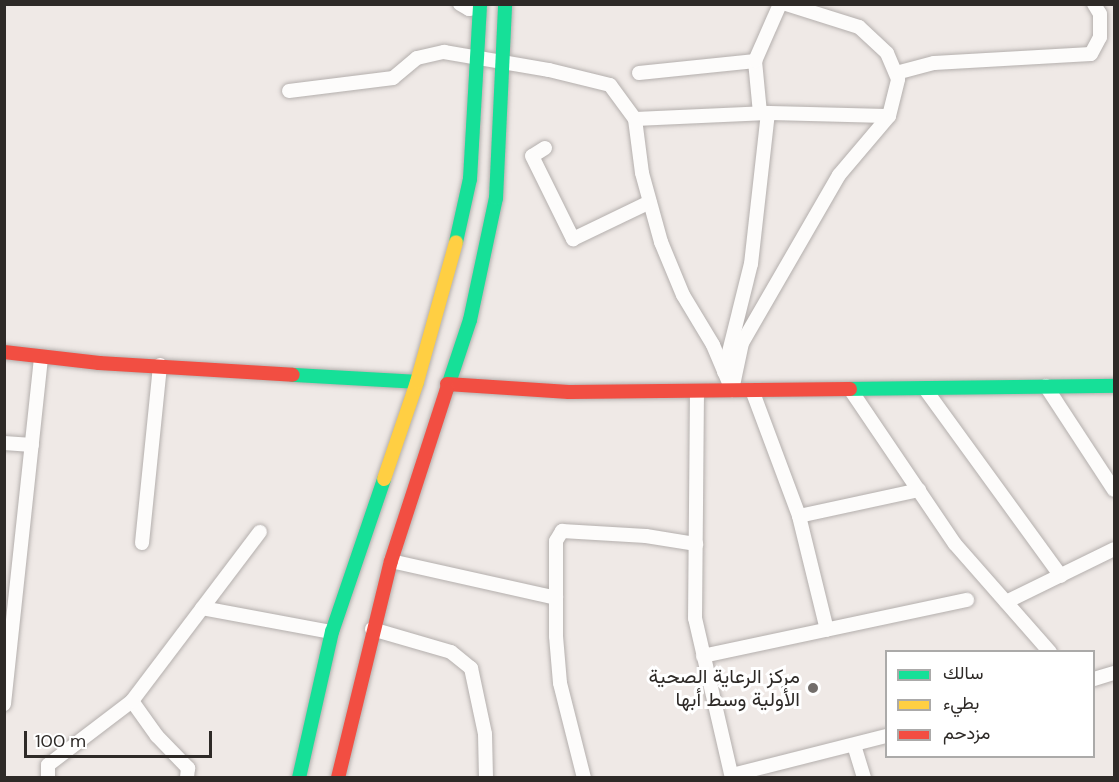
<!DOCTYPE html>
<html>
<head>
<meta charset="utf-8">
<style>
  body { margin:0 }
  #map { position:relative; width:1119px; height:782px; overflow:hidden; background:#efe9e6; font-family:"DM Sans",Vazirmatn,sans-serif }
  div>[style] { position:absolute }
  .roads { filter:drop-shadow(0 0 2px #b4afad) drop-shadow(0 0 2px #b4afad) }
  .street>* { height:14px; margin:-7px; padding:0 7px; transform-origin:7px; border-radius:7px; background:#fdfcfb }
  .fast>* { height:14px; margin:-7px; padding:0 7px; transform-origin:7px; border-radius:7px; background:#16e098 }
  .slow>* { height:14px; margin:-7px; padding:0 7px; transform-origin:7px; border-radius:7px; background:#ffcf43 }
  .jam>* { height:14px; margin:-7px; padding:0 7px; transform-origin:7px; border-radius:7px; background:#f24e42 }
  .dots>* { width:16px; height:16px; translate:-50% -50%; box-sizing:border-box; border:3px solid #fff; border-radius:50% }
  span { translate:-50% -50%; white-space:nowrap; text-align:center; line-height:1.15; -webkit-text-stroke:6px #fff; paint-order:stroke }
  .poi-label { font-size:20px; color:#2e2a27 }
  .right { translate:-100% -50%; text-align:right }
  .frame { position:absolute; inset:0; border:6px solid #2e2a27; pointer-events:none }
  .legend { position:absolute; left:885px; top:650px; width:210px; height:108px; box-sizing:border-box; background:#fff; border:2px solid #abaaa9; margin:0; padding:8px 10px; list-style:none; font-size:18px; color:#2e2a27 }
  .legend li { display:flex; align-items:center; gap:12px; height:30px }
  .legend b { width:30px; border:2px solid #abaaa9 }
  .scale { position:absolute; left:24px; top:731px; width:188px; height:27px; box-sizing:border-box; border:3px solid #2e2a27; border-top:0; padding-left:8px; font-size:18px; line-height:21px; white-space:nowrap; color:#2e2a27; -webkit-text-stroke:4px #fff; paint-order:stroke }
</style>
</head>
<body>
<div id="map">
  <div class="roads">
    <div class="street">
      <div style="left:460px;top:4px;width:10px;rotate:29deg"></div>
      <div style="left:469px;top:9px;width:11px;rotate:-10deg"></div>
      <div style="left:639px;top:73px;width:117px;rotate:-5.9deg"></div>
      <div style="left:896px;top:73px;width:39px;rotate:-15deg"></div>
      <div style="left:934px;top:63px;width:157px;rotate:-3.3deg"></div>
      <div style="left:1091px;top:54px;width:19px;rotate:-62deg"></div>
      <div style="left:1100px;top:37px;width:23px;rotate:-90deg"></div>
      <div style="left:1100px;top:14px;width:12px;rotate:-121deg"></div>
      <div style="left:289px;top:91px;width:105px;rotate:-7.1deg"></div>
      <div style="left:393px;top:78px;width:31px;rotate:-40deg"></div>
      <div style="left:417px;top:58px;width:28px;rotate:-13deg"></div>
      <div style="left:444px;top:52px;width:107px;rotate:9.7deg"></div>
      <div style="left:549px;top:70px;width:63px;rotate:13.8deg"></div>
      <div style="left:610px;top:85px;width:42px;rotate:53.7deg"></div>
      <div style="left:635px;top:119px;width:54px;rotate:82.6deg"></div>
      <div style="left:642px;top:173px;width:72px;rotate:74.6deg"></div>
      <div style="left:661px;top:242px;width:57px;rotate:67.5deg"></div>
      <div style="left:683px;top:295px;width:58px;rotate:59deg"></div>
      <div style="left:713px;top:345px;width:49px;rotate:67.1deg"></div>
      <div style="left:760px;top:113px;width:52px;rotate:-95.5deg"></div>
      <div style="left:755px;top:61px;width:62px;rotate:-66.3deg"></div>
      <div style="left:635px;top:119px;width:133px;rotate:-2.6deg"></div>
      <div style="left:768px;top:113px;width:121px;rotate:1.4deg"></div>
      <div style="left:545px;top:148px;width:15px;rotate:148deg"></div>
      <div style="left:532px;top:156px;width:93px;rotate:63.7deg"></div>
      <div style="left:573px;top:239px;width:85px;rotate:-25.7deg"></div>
      <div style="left:724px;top:372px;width:111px;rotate:-76deg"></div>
      <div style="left:751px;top:264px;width:152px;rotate:-83.6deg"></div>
      <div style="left:1046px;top:386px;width:124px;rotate:56.8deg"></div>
      <div style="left:850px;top:389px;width:187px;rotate:55.9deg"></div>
      <div style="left:955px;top:544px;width:144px;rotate:48.7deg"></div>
      <div style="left:925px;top:389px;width:231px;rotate:54deg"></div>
      <div style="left:732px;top:390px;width:48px;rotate:-78deg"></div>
      <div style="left:742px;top:343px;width:194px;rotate:-60deg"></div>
      <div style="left:839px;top:175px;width:77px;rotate:-49.7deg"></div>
      <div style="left:889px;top:116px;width:38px;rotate:-76deg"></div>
      <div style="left:898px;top:79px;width:28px;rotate:-113deg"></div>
      <div style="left:887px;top:53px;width:38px;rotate:-137deg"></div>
      <div style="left:859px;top:27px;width:77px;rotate:-162.5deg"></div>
      <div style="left:752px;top:390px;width:134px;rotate:69.5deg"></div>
      <div style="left:799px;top:516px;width:117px;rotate:76.2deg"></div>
      <div style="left:697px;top:391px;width:227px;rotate:90.5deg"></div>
      <div style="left:695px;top:618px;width:164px;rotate:77deg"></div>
      <div style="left:4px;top:443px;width:28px;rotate:4deg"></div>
      <div style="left:799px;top:516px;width:123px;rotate:-12.2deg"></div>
      <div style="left:142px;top:543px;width:179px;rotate:-84.2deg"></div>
      <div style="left:391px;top:561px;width:169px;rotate:12.6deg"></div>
      <div style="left:1006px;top:602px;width:120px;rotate:-26.1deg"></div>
      <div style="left:202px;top:608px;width:132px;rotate:10.5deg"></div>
      <div style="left:372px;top:629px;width:82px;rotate:16.2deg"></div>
      <div style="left:451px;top:652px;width:26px;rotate:39deg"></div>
      <div style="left:471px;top:668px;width:67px;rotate:78deg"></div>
      <div style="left:485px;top:734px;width:44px;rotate:88.7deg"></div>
      <div style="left:703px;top:656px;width:270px;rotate:-12deg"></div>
      <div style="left:1094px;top:679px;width:21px;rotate:-17deg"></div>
      <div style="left:132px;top:701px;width:43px;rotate:54.5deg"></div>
      <div style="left:157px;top:736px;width:45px;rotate:45.9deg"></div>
      <div style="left:188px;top:768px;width:10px;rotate:96deg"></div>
      <div style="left:4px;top:704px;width:348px;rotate:-83.9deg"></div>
      <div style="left:854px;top:745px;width:34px;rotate:73deg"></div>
      <div style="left:732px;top:775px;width:159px;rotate:-14.2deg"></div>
      <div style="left:48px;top:778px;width:13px;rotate:-90deg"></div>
      <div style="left:48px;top:765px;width:106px;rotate:-37.3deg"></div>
      <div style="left:132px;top:701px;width:212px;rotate:-52.9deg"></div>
      <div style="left:584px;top:778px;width:98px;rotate:-104.2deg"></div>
      <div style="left:560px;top:683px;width:47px;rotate:-94.9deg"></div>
      <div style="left:556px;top:636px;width:95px;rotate:-90deg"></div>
      <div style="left:556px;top:541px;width:12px;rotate:-59deg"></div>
      <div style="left:562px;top:531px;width:84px;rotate:3.4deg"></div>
      <div style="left:646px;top:536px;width:51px;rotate:9.1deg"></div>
    </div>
    <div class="fast">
      <div style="left:456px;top:242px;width:65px;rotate:-77.5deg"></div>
      <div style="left:470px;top:179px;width:175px;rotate:-86.7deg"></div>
      <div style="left:293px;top:375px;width:124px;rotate:3.2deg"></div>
      <div style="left:447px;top:389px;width:73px;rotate:-71.6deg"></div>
      <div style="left:470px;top:320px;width:125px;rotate:-78deg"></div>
      <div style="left:496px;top:198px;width:194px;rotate:-87.3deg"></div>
      <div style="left:850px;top:389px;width:264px;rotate:-0.7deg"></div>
      <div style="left:299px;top:778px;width:150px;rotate:-77.3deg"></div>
      <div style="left:332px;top:632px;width:162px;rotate:-71.2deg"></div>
    </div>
    <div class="slow">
      <div style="left:384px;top:479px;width:102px;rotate:-71.2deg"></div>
      <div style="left:417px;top:382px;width:145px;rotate:-74.4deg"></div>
    </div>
    <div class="jam">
      <div style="left:4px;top:352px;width:96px;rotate:6.6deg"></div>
      <div style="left:99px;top:363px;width:194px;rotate:3.5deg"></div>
      <div style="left:447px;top:384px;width:122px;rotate:3.8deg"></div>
      <div style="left:569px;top:392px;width:281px;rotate:-0.6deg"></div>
      <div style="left:338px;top:778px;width:223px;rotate:-76.3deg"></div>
      <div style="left:391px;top:561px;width:181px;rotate:-72deg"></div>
    </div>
  </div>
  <div class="dots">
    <div style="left:813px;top:688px;background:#726d6a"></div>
  </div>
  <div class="poi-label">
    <span class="right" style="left:800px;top:688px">مركز الرعاية الصحية<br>الأولية وسط أبها</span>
  </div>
  <div class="frame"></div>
  <ul class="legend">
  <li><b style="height:8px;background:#16e098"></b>سالك</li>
  <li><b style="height:8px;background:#ffcf43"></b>بطيء</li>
  <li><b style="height:8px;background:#f24e42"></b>مزدحم</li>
  </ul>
  <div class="scale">100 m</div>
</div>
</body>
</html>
